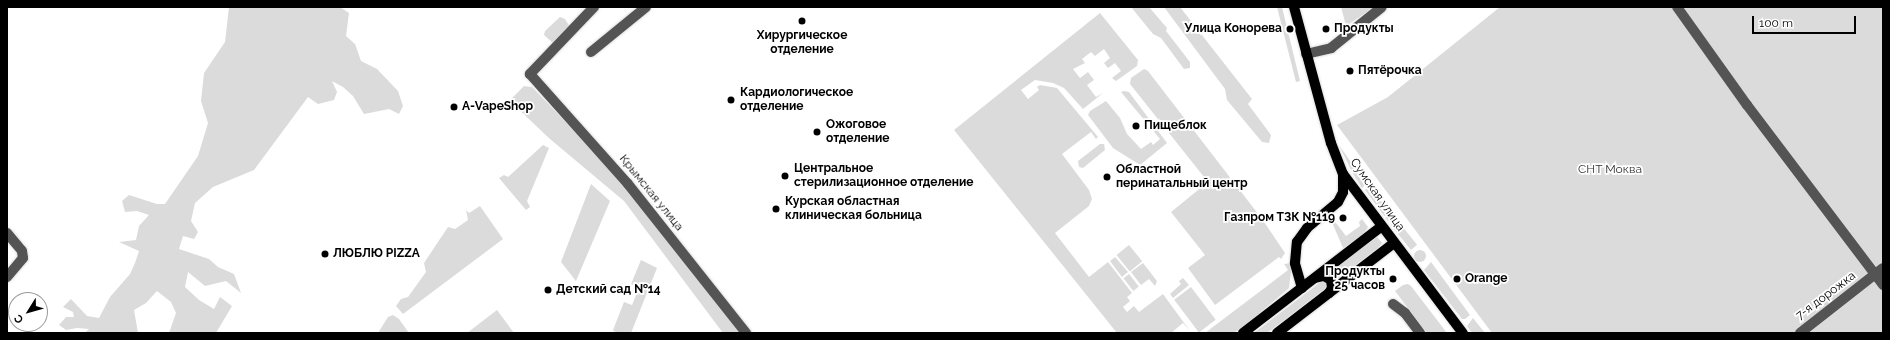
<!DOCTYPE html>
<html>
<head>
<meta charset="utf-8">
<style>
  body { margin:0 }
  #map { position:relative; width:1890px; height:340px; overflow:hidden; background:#fff; font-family:Raleway,sans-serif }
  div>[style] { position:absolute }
  .green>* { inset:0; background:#dbdbdb; transform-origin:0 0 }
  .round { border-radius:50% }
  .roads { filter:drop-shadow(0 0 1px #dbdbdb) drop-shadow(0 0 1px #dbdbdb) }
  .minor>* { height:10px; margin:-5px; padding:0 5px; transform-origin:5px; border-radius:5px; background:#545454 }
  .major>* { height:10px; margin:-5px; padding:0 5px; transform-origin:5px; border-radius:5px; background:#000 }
  .dots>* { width:11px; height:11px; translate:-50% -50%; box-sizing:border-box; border:2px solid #fff; border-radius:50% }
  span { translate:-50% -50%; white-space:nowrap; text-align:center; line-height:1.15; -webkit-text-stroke:3.5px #fff; paint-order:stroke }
  .poi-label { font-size:12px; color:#000; font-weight:700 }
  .right { translate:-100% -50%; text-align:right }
  .left { translate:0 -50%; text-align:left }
  .park-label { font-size:12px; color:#323232 }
  .street-label { font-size:12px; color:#000 }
  .frame { position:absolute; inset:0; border:8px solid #000; pointer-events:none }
  .north { position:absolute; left:8px; top:292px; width:40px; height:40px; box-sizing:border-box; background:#fff; border:1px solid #999; border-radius:50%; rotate:233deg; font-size:11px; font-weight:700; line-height:16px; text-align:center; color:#000 }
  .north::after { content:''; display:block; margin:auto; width:14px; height:18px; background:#000; clip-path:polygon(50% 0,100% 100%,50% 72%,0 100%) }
  .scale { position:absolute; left:1752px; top:16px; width:104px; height:18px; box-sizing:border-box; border:2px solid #000; border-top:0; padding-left:5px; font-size:12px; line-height:14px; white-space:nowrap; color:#000; -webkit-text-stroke:3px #fff; paint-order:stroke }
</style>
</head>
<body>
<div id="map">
  <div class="green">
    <div style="clip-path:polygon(229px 7px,340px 7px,349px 13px,346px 36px,355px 44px,361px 61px,377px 69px,398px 91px,403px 106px,399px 114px,389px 109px,364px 114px,353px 96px,343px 87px,332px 81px,337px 92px,334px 100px,318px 104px,308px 97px,254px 170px,213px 187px,195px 203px,191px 221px,198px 232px,194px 239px,183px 236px,179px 249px,209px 259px,218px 267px,234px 274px,241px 293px,226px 281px,205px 286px,188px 272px,185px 287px,199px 300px,214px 309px,220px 297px,232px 306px,216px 333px,169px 333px,176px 313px,171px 302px,157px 291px,146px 303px,134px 310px,138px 333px,85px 333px,89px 329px,77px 328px,66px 330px,59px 325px,66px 317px,74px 317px,73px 312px,63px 307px,71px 299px,87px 316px,99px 318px,110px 297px,130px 274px,135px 263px,139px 251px,119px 242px,136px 240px,139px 226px,149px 215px,137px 211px,125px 212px,122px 201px,129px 195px,157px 204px,165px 204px,198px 156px,208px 123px,201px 101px,204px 73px,225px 42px)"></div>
    <div style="clip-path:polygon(1131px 7px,1149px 7px,1167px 28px,1166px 31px,1190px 62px,1190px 68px,1184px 69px,1161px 38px,1153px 34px)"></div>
    <div style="clip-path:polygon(1164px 7px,1180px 7px,1252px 99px,1248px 104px,1271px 135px,1269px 143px,1262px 142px,1227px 100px,1225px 89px)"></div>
    <div style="clip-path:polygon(1277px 7px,1282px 7px,1300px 81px,1296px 82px)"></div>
    <div style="clip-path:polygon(1341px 7px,1374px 7px,1346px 26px)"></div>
    <div style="clip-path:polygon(1500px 7px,1883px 7px,1883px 333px,1492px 333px,1337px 125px,1388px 97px)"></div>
    <div style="clip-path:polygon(1100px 13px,1138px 60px,1137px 66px,1116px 81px,1112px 78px,1121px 71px,1115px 63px,1108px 68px,1104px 63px,1110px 58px,1104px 49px,1095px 56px,1091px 52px,1082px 59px,1085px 63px,1073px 69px,1080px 78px,1088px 72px,1094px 80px,1087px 85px,1096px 97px,1103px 93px,1083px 109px,1064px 88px,1053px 83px,1035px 80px,1021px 90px,1028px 99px,1039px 90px,1037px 87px,1040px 85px,1057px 88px,1098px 137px,1096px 139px,1091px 132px,1062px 154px,1089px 190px,1092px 199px,1089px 206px,1055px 233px,1089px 277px,1108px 262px,1132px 293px,1127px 297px,1130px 301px,1123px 307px,1127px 312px,1134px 306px,1139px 312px,1163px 294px,1190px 331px,1183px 323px,1171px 333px,1117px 333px,954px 130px)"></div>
    <div style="clip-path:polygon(560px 17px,565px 19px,570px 27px,553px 43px,544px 35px,545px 31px)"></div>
    <div style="clip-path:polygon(1144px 69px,1148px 71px,1262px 219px,1285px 253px,1281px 259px,1279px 257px,1215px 305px,1188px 268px,1205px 255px,1171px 212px,1208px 182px,1130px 84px,1131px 78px)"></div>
    <div style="clip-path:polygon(524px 86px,532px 87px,608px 166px,742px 333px,723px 333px,624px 201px,550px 139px,514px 105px,512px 98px)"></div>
    <div style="clip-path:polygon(1124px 91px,1129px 92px,1167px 143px,1140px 165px,1113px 148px,1088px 115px,1090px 111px,1106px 101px,1120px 118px,1127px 134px,1141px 149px,1151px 142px,1153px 145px,1160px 139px,1121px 92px)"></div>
    <div style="clip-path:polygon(1100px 144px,1104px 144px,1105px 150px,1083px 168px,1079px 167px,1078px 161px)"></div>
    <div style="clip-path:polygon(543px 145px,549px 148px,527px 201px,530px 207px,526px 210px,499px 178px,504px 175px,508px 177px)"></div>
    <div style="clip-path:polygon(1339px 145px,1366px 184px,1362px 188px,1353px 174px)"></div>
    <div style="clip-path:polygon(591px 184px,610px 201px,576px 281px,561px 262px)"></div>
    <div style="clip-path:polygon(1369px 187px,1394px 216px,1388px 221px,1365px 190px)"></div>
    <div style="clip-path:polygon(480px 206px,503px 239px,403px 314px,396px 306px,401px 299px,408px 297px,426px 272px,424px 263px,448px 227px,455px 229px,468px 220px,466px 210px,469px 213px)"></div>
    <div style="clip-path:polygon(1333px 219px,1346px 236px,1360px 226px,1359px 222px,1362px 219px,1368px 227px,1363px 235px,1343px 248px,1331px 220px)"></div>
    <div style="left:1397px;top:220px;width:32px;height:8px;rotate:51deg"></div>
    <div style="clip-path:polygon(1377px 237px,1382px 243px,1378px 248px,1336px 280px,1334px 273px,1329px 272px)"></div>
    <div style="left:1129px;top:245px;width:21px;height:16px;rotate:51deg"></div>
    <div class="round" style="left:1414px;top:250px;width:12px;height:12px"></div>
    <div style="clip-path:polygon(1115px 257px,1128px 272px,1122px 277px,1110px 261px)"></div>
    <div style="clip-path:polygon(641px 260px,657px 268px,631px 333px,616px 333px,613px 330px,624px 302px,632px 305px,639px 288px,631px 284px)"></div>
    <div style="clip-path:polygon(1431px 262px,1470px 315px,1465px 319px,1462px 319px,1424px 270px)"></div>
    <div style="clip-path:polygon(1143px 263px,1157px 281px,1155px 286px,1149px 279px,1141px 285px,1131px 272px)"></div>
    <div style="clip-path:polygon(1292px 263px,1289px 288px,1242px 328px,1233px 333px,1205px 333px,1288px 270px,1284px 264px)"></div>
    <div style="left:1129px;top:274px;width:16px;height:7px;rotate:52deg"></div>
    <div style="clip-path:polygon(1183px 278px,1189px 285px,1173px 298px,1170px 294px,1181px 284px,1179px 281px)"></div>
    <div style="clip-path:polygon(1322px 281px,1326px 282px,1326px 288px,1267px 333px,1254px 333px)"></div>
    <div style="clip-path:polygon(1408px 284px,1411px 286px,1447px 333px,1427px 333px,1395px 291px,1403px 285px)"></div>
    <div style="left:1191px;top:287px;width:41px;height:21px;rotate:53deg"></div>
    <div style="clip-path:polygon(497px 310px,514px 333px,467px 333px)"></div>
    <div style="clip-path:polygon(393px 315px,399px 319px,409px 333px,378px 333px,388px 317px)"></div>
    <div style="clip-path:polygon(1473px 318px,1485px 333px,1472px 333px,1467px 326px)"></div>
  </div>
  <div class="roads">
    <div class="minor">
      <div style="left:594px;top:7px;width:93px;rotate:133.7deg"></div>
      <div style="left:530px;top:74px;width:147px;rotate:48.3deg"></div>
      <div style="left:628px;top:184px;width:190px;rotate:51.6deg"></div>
      <div style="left:1677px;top:7px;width:120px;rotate:54.5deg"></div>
      <div style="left:1747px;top:105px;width:226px;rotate:52.9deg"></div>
      <div style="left:591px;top:52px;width:71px;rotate:-39.3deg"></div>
      <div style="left:1306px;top:54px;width:26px;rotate:-13deg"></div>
      <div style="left:1331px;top:48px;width:65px;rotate:-38.8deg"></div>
      <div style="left:7px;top:233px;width:23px;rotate:50deg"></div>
      <div style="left:22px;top:251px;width:7px;rotate:82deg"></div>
      <div style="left:23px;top:258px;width:25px;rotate:130deg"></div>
      <div style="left:1393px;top:304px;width:15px;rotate:37deg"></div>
      <div style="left:1405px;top:313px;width:25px;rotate:53deg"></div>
      <div style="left:1800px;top:333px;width:105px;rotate:-38.1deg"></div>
    </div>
    <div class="major">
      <div style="left:1294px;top:7px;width:141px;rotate:74.8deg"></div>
      <div style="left:1331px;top:143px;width:33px;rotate:69deg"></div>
      <div style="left:1343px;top:174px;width:199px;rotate:53deg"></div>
      <div style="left:1315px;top:278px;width:9px;rotate:-13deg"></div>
      <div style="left:1324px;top:276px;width:8px;rotate:30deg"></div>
      <div style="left:1331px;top:280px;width:8px;rotate:83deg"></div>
      <div style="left:1332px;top:288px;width:6px;rotate:121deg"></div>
      <div style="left:1302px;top:288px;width:26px;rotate:-106deg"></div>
      <div style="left:1295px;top:263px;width:21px;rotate:-85deg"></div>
      <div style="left:1297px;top:242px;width:17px;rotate:-54deg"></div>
      <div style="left:1307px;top:228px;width:40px;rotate:-40deg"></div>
      <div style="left:1338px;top:202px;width:11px;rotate:-63deg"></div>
      <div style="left:1343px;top:192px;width:18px;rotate:-90deg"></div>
      <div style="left:1243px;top:333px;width:175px;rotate:-37.6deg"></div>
      <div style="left:1277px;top:333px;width:148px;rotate:-37.6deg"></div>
    </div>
  </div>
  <div class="dots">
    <div style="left:802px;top:21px;background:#000"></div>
    <div style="left:1290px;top:29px;background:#000"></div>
    <div style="left:1326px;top:29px;background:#000"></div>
    <div style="left:1350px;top:71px;background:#000"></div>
    <div style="left:731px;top:100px;background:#000"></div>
    <div style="left:454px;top:107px;background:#000"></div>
    <div style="left:1136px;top:126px;background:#000"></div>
    <div style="left:817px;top:132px;background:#000"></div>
    <div style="left:785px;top:176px;background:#000"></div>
    <div style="left:1107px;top:177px;background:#000"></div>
    <div style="left:776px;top:209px;background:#000"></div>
    <div style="left:1343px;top:218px;background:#000"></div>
    <div style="left:325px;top:254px;background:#000"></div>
    <div style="left:1393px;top:279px;background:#000"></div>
    <div style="left:1457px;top:279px;background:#000"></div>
    <div style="left:548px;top:290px;background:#000"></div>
  </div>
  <div class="poi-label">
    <span class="right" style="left:1282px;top:29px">Улица Конорева</span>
    <span class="left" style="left:1334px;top:29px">Продукты</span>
    <span style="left:802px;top:43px">Хирургическое<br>отделение</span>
    <span class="left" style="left:1358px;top:71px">Пятёрочка</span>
    <span class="left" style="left:740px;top:100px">Кардиологическое<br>отделение</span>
    <span class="left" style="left:462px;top:107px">A-VapeShop</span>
    <span class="left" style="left:826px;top:132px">Ожоговое<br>отделение</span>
    <span class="left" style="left:1144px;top:126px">Пищеблок</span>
    <span class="left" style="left:794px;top:176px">Центральное<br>стерилизационное отделение</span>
    <span class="left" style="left:1116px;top:177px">Областной<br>перинатальный центр</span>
    <span class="left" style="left:785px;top:209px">Курская областная<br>клиническая больница</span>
    <span class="right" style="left:1335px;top:218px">Газпром ТЗК №119</span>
    <span class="left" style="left:333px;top:254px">ЛЮБЛЮ PIZZA</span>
    <span class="right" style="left:1385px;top:279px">Продукты<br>25 часов</span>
    <span class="left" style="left:1465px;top:279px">Orange</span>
    <span class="left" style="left:556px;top:290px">Детский сад №14</span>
  </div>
  <div class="park-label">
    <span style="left:1610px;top:170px">СНТ Моква</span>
  </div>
  <div class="street-label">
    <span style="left:651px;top:193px;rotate:51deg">Крымская улица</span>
    <span style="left:1377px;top:195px;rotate:55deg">Сумская улица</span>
    <span style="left:1826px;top:296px;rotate:-37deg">7-я дорожка</span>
  </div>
  <div class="frame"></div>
  <div class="north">С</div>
  <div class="scale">100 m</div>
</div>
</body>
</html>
